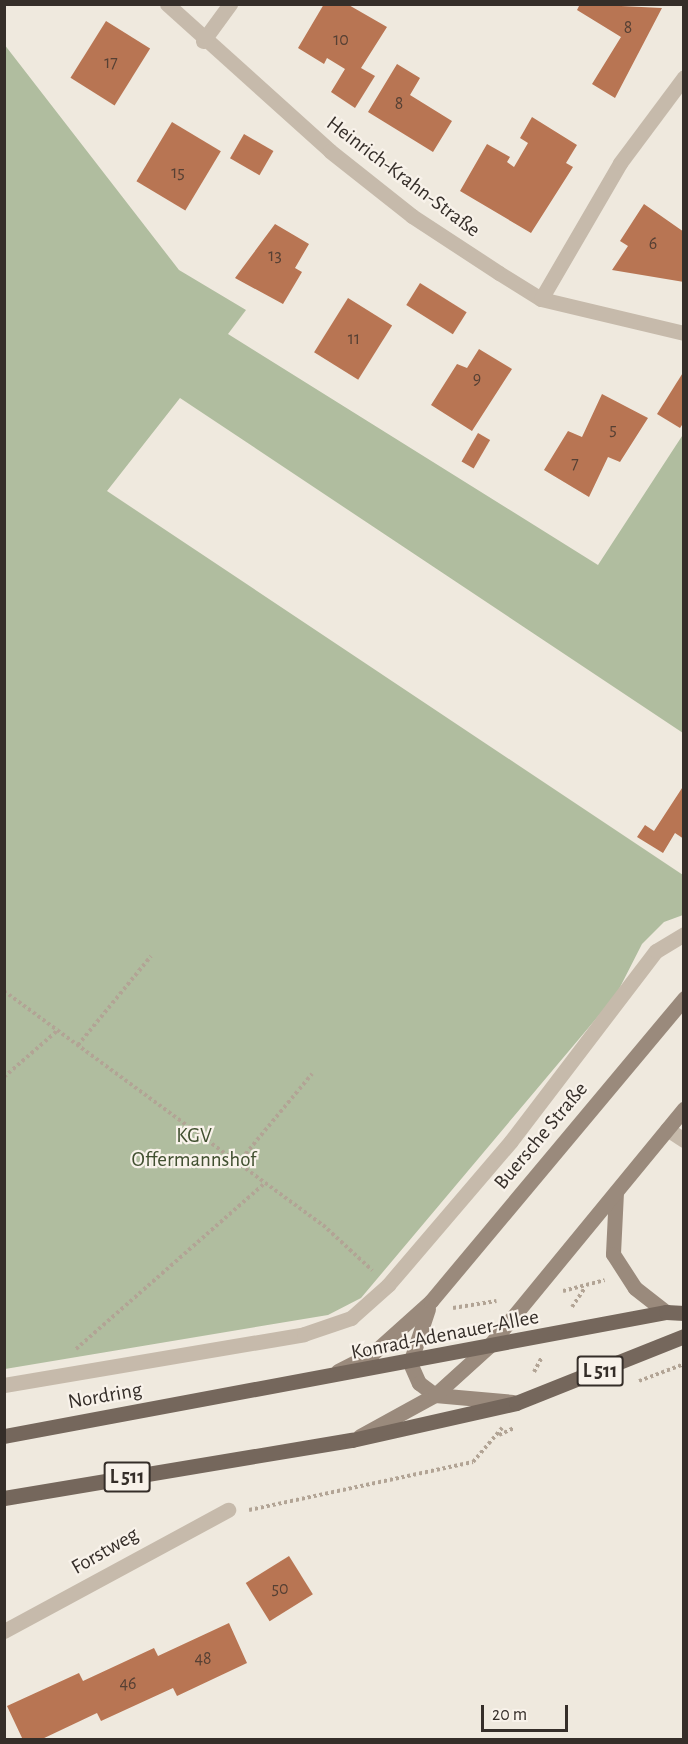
<!DOCTYPE html>
<html>
<head>
<meta charset="utf-8">
<style>
  body { margin:0 }
  #map { position:relative; width:688px; height:1744px; overflow:hidden; background:#efe9de; font-family:"Alegreya Sans",sans-serif }
  div>[style] { position:absolute }
  .green>* { inset:0; background:#b0bd9f }
  .building>* { inset:0; background:#b87553; transform-origin:0 0 }
  .path>* { height:4px; margin-top:-2px; transform-origin:0; background:repeating-linear-gradient(90deg,#b2a495 0 3px,transparent 0 6px) }
  .service>* { height:15px; margin:-7.5px; padding:0 7.5px; transform-origin:7.5px; border-radius:7.5px; background:#c6baab }
  .minor>* { height:15px; margin:-7.5px; padding:0 7.5px; transform-origin:7.5px; border-radius:7.5px; background:#c6baab }
  .secondary>* { height:15px; margin:-7.5px; padding:0 7.5px; transform-origin:7.5px; border-radius:7.5px; background:#9a8a7c }
  .primary>* { height:15px; margin:-7.5px; padding:0 7.5px; transform-origin:7.5px; border-radius:7.5px; background:#75675c }
  span { translate:-50% -50%; white-space:nowrap; text-align:center; line-height:1.15; -webkit-text-stroke:4.5px #f8f2ea; paint-order:stroke }
  .number-label { font-size:18px; color:#564034 }
  .number-label span { -webkit-text-stroke-width:0 }
  .shield-label span { padding:2px 4px; background:#f8f2ea; border:2px solid; border-radius:4px; -webkit-text-stroke-width:0 }
  .shield-label { font-size:20px; color:#352e29; font-weight:700 }
  .street-label { font-size:21px; color:#352e29 }
  .park-label { font-size:21px; color:#415030 }
  .frame { position:absolute; inset:0; border:6px solid #352e29; pointer-events:none }
  .scale { position:absolute; left:481px; top:1705px; width:87px; height:27px; box-sizing:border-box; border:3px solid #352e29; border-top:0; padding-left:8px; font-size:18px; line-height:21px; white-space:nowrap; color:#352e29; -webkit-text-stroke:4px #f8f2ea; paint-order:stroke }
</style>
</head>
<body>
<div id="map">
  <div class="green">
    <div style="clip-path:polygon(4px 44px,179px 270px,246px 310px,228px 334px,598px 565px,684px 433px,683px 733px,180px 398px,107px 491px,683px 875px,683px 915px,664px 922px,642px 944px,616px 995px,361px 1298px,328px 1315px,5px 1369px)"></div>
  </div>
  <div class="building">
    <div style="clip-path:polygon(324px 4px,347px 4px,387px 27px,361px 68px,375px 76px,355px 108px,331px 92px,345px 69px,327px 58px,324px 64px,298px 48px)"></div>
    <div style="clip-path:polygon(580px 4px,662px 8px,615px 98px,592px 84px,621px 37px,577px 10px)"></div>
    <div style="left:106px;top:21px;width:52px;height:67px;rotate:32deg"></div>
    <div style="clip-path:polygon(397px 64px,420px 78px,410px 95px,452px 121px,433px 152px,368px 112px)"></div>
    <div style="clip-path:polygon(532px 117px,577px 145px,566px 163px,573px 167px,531px 233px,460px 191px,487px 144px,510px 157px,507px 162px,514px 167px,528px 143px,520px 138px)"></div>
    <div style="left:172px;top:122px;width:57px;height:69px;rotate:31deg"></div>
    <div style="left:244px;top:134px;width:34px;height:28px;rotate:30deg"></div>
    <div style="clip-path:polygon(644px 204px,684px 232px,684px 282px,612px 270px,628px 246px,620px 241px)"></div>
    <div style="clip-path:polygon(275px 224px,309px 244px,295px 268px,302px 272px,283px 304px,235px 278px)"></div>
    <div style="left:420px;top:283px;width:55px;height:26px;rotate:32deg"></div>
    <div style="left:348px;top:298px;width:52px;height:64px;rotate:32deg"></div>
    <div style="clip-path:polygon(479px 349px,512px 369px,472px 431px,431px 405px,457px 364px,467px 368px)"></div>
    <div style="clip-path:polygon(684px 371px,684px 422px,680px 428px,657px 414px)"></div>
    <div style="clip-path:polygon(602px 394px,648px 418px,620px 462px,608px 457px,589px 497px,544px 470px,568px 431px,582px 437px)"></div>
    <div style="left:478px;top:433px;width:14px;height:33px;rotate:30deg"></div>
    <div style="clip-path:polygon(684px 785px,684px 839px,675px 833px,663px 853px,637px 837px,645px 825px,654px 831px)"></div>
    <div style="left:289px;top:1556px;width:45px;height:51px;rotate:58deg"></div>
    <div style="clip-path:polygon(229px 1623px,247px 1663px,177px 1696px,173px 1688px,101px 1721px,97px 1713px,40px 1740px,23px 1740px,7px 1706px,79px 1673px,83px 1681px,154px 1648px,158px 1656px)"></div>
  </div>
  <div class="path">
    <div style="left:4px;top:991px;width:396px;rotate:36.3deg"></div>
    <div style="left:323px;top:1225px;width:67px;rotate:42.6deg"></div>
    <div style="left:78px;top:1045px;width:115px;rotate:-50.6deg"></div>
    <div style="left:4px;top:1077px;width:72px;rotate:-41deg"></div>
    <div style="left:238px;top:1163px;width:116px;rotate:-50.3deg"></div>
    <div style="left:563px;top:1291px;width:43px;rotate:-14.7deg"></div>
    <div style="left:572px;top:1307px;width:23px;rotate:-56deg"></div>
    <div style="left:453px;top:1308px;width:44px;rotate:-9.2deg"></div>
    <div style="left:76px;top:1349px;width:250px;rotate:-41.3deg"></div>
    <div style="left:534px;top:1372px;width:17px;rotate:-62deg"></div>
    <div style="left:639px;top:1381px;width:48px;rotate:-20.7deg"></div>
    <div style="left:499px;top:1435px;width:17px;rotate:-25deg"></div>
    <div style="left:249px;top:1510px;width:229px;rotate:-12.1deg"></div>
    <div style="left:473px;top:1462px;width:45px;rotate:-49.5deg"></div>
  </div>
  <div class="service">
    <div style="left:667px;top:1129px;width:20px;rotate:33deg"></div>
    <div style="left:4px;top:1385px;width:304px;rotate:-9.6deg"></div>
    <div style="left:304px;top:1334px;width:50px;rotate:-18.8deg"></div>
    <div style="left:351px;top:1318px;width:50px;rotate:-41.7deg"></div>
    <div style="left:388px;top:1285px;width:189px;rotate:-49.5deg"></div>
    <div style="left:511px;top:1141px;width:239px;rotate:-52.7deg"></div>
    <div style="left:656px;top:951px;width:33px;rotate:-31deg"></div>
  </div>
  <div class="minor">
    <div style="left:167px;top:4px;width:219px;rotate:42deg"></div>
    <div style="left:330px;top:151px;width:105px;rotate:38.4deg"></div>
    <div style="left:412px;top:216px;width:104px;rotate:33.2deg"></div>
    <div style="left:499px;top:273px;width:49px;rotate:31.8deg"></div>
    <div style="left:541px;top:299px;width:147px;rotate:13.4deg"></div>
    <div style="left:203px;top:41px;width:46px;rotate:-53.9deg"></div>
    <div style="left:541px;top:299px;width:157px;rotate:-59.8deg"></div>
    <div style="left:620px;top:163px;width:107px;rotate:-53.3deg"></div>
    <div style="left:4px;top:1631px;width:255px;rotate:-28.4deg"></div>
  </div>
  <div class="secondary">
    <div style="left:616px;top:1192px;width:62px;rotate:92.8deg"></div>
    <div style="left:613px;top:1254px;width:40px;rotate:57.1deg"></div>
    <div style="left:635px;top:1288px;width:39px;rotate:38deg"></div>
    <div style="left:428px;top:1309px;width:57px;rotate:108.4deg"></div>
    <div style="left:410px;top:1363px;width:22px;rotate:66deg"></div>
    <div style="left:419px;top:1383px;width:20px;rotate:37deg"></div>
    <div style="left:435px;top:1395px;width:78px;rotate:5.1deg"></div>
    <div style="left:338px;top:1371px;width:38px;rotate:-27deg"></div>
    <div style="left:372px;top:1354px;width:79px;rotate:-41.9deg"></div>
    <div style="left:431px;top:1301px;width:395px;rotate:-50.1deg"></div>
    <div style="left:360px;top:1436px;width:85px;rotate:-28.7deg"></div>
    <div style="left:435px;top:1395px;width:73px;rotate:-42.2deg"></div>
    <div style="left:489px;top:1346px;width:307px;rotate:-50.6deg"></div>
  </div>
  <div class="primary">
    <div style="left:4px;top:1436px;width:674px;rotate:-10.61deg"></div>
    <div style="left:666px;top:1312px;width:18px;rotate:3deg"></div>
    <div style="left:4px;top:1498px;width:353px;rotate:-9.5deg"></div>
    <div style="left:352px;top:1440px;width:168px;rotate:-12.7deg"></div>
    <div style="left:516px;top:1403px;width:181px;rotate:-21.7deg"></div>
  </div>
  <div class="number-label">
    <span style="left:628px;top:28px">8</span>
    <span style="left:341px;top:40px">10</span>
    <span style="left:111px;top:63px">17</span>
    <span style="left:399px;top:104px">8</span>
    <span style="left:178px;top:173px">15</span>
    <span style="left:653px;top:244px">6</span>
    <span style="left:275px;top:256px">13</span>
    <span style="left:354px;top:339px">11</span>
    <span style="left:477px;top:379px">9</span>
    <span style="left:613px;top:430px">5</span>
    <span style="left:575px;top:464px">7</span>
    <span style="left:280px;top:1589px">50</span>
    <span style="left:203px;top:1659px">48</span>
    <span style="left:128px;top:1684px">46</span>
  </div>
  <div class="shield-label">
    <span style="left:600px;top:1371px">L 511</span>
    <span style="left:127px;top:1477px">L 511</span>
  </div>
  <div class="street-label">
    <span style="left:403px;top:177px;rotate:37deg">Heinrich-Krahn-Straße</span>
    <span style="left:541px;top:1136px;rotate:-50deg">Buersche Straße</span>
    <span style="left:445px;top:1335px;rotate:-11deg">Konrad-Adenauer-Allee</span>
    <span style="left:105px;top:1396px;rotate:-10deg">Nordring</span>
    <span style="left:105px;top:1551px;rotate:-30deg">Forstweg</span>
  </div>
  <div class="park-label">
    <span style="left:194px;top:1148px">KGV<br>Offermannshof</span>
  </div>
  <div class="frame"></div>
  <div class="scale">20 m</div>
</div>
</body>
</html>
